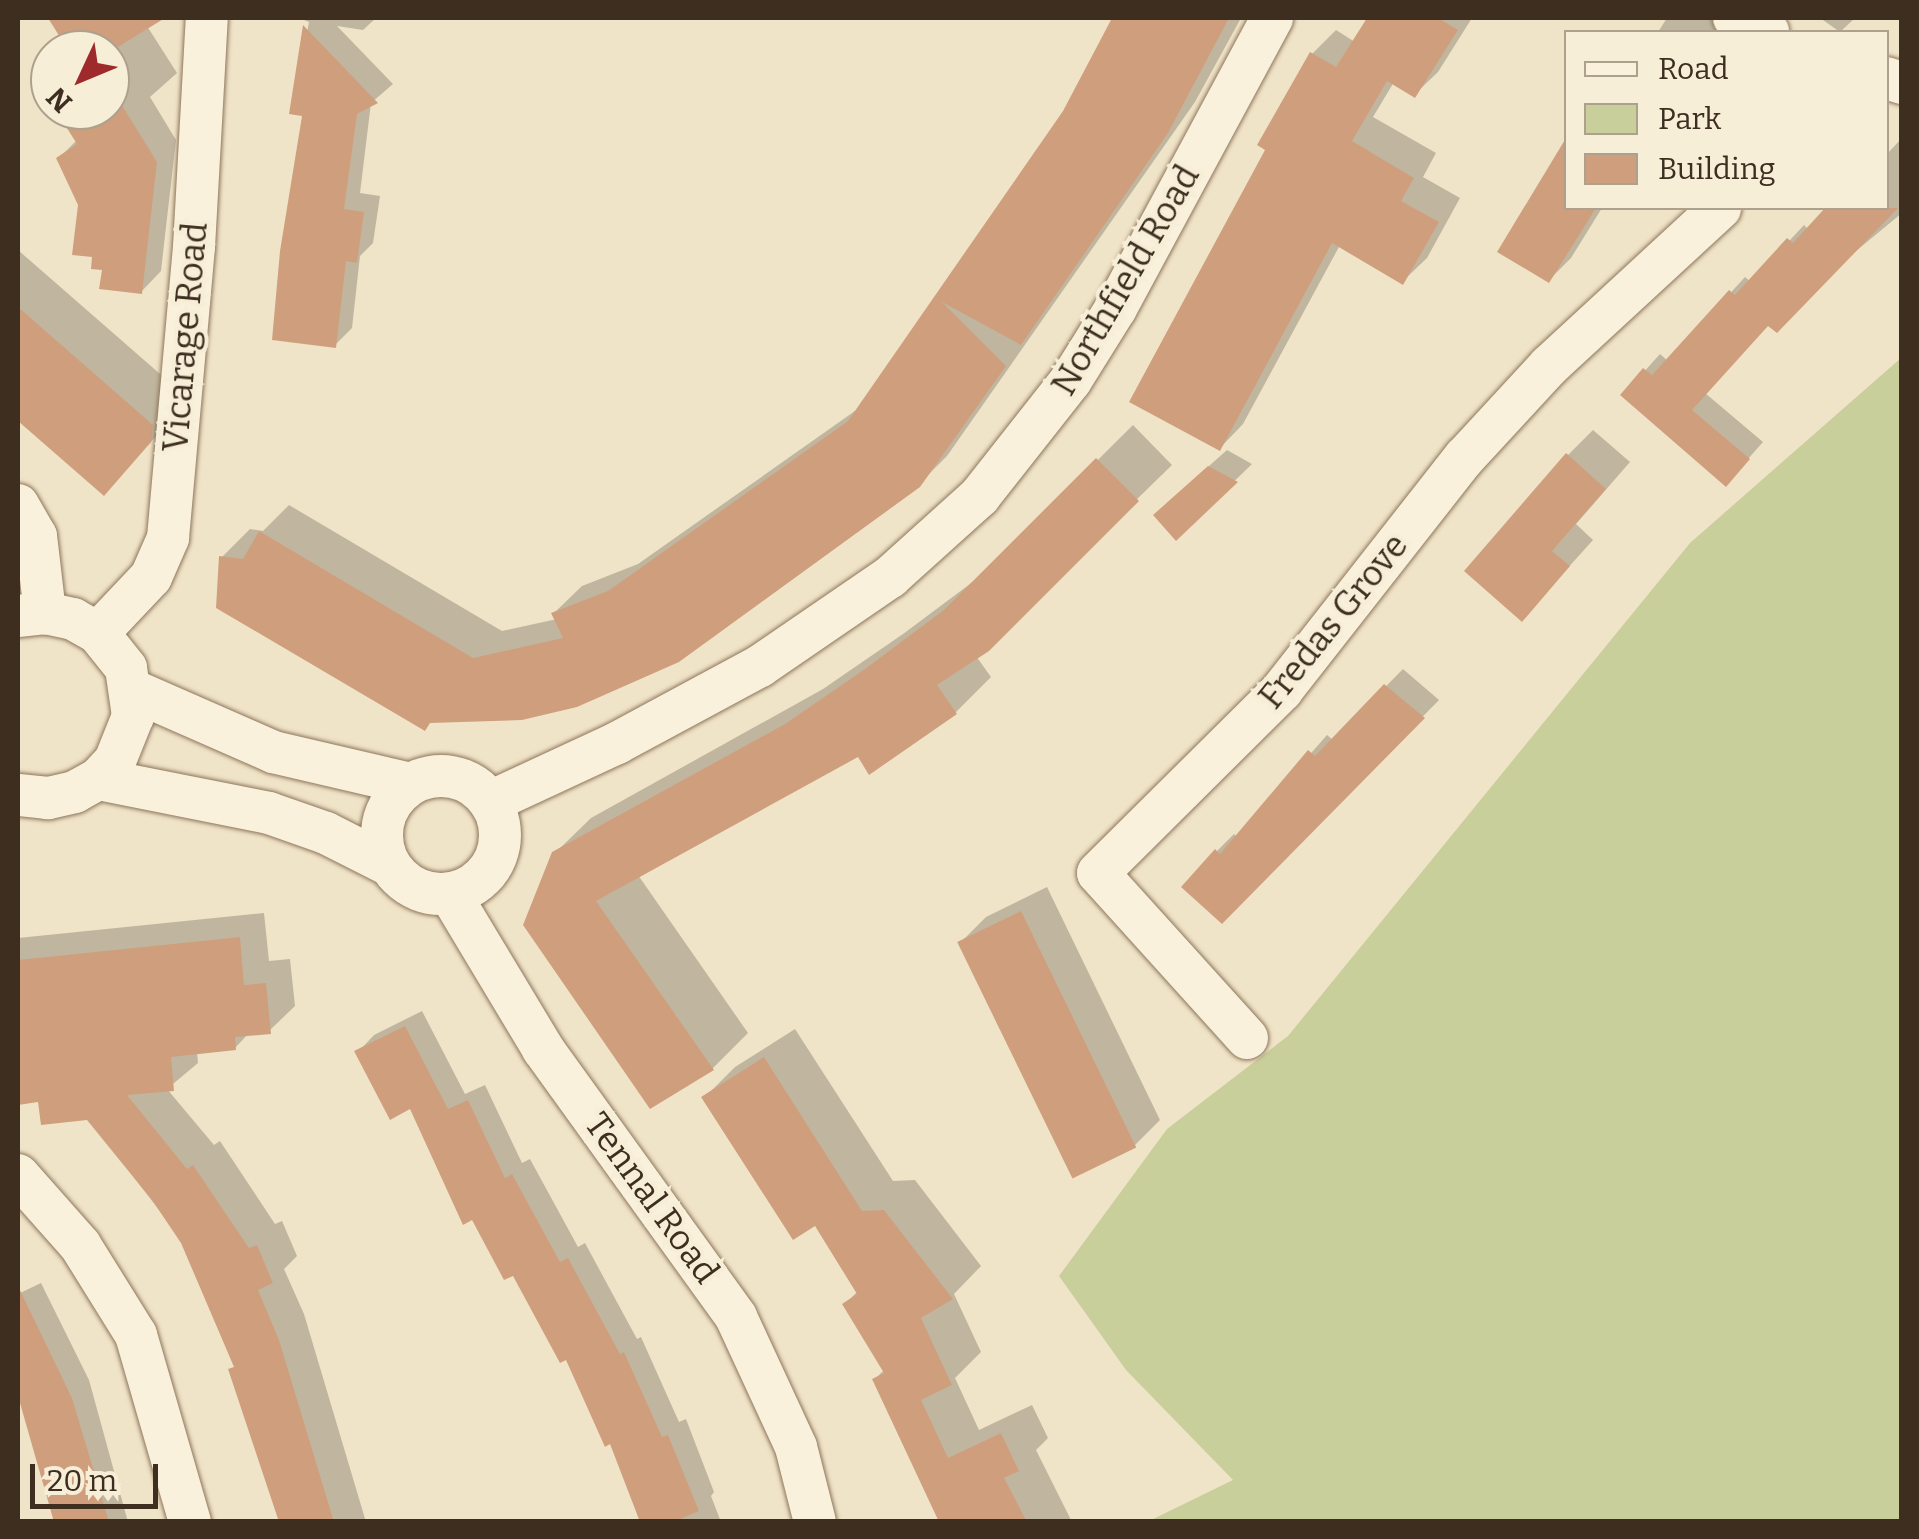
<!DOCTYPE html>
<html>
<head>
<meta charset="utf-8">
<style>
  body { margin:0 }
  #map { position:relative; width:1919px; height:1539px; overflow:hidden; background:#f0e4c8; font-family:Bitter,serif }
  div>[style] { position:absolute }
  .green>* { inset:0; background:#c9cf9b }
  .shadow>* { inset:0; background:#0003 }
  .building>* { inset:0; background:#cf9f7d; transform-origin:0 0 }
  .roads { filter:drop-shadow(0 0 2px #8d765c) drop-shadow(0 0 2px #8d765c) }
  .minor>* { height:42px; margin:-21px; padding:0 21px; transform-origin:21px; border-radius:21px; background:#faf1dc }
  .minor>.ring { margin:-21px; padding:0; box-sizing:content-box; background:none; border:42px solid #faf1dc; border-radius:50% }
  span { translate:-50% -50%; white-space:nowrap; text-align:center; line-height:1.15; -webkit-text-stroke:8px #f7eed8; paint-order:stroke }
  .street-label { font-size:35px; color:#3d2e20 }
  .frame { position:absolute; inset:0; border:20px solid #3d2e20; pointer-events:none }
  .legend { position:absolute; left:1564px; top:30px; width:325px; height:180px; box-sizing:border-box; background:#f7eed8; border:2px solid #ada18e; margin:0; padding:12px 18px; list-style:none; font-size:30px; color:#3d2e20 }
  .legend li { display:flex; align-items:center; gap:20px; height:50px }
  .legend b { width:50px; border:2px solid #ada18e }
  .north { position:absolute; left:30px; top:30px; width:100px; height:100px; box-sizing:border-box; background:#f7eed8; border:2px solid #ada18e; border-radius:50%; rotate:226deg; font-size:28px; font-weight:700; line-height:40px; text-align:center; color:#3d2e20 }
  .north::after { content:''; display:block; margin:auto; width:35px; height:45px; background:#9e2a2b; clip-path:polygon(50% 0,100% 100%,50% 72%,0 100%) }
  .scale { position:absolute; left:30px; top:1464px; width:128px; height:45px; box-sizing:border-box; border:5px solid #3d2e20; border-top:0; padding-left:12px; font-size:30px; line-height:35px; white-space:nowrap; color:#3d2e20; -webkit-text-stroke:8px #f7eed8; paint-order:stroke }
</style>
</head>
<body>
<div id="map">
  <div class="green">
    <div style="clip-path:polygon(1901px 358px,1901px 1521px,1149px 1521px,1233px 1480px,1126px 1370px,1059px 1276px,1167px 1129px,1288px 1036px,1690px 543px)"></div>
  </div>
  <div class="shadow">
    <div style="clip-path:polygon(63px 18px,160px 18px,147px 26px,177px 73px,150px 97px,176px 140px,161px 271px,141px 292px,104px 268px,95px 254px,80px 204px,59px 158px,77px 140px,68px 125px,75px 119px,70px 110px,110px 110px,110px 50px,71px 50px,56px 25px)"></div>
    <div style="clip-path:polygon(299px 18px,376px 18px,363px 30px,337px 26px,393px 84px,371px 103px,360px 193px,380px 196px,373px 243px,360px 256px,352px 328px,335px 345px,304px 114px,292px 112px,309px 22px)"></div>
    <div style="clip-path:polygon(1114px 18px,1241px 18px,1195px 102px,947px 456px,918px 485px,576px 704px,222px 557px,250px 529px,263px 531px,289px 505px,502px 631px,557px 619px,554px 613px,582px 586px,638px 564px,862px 406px,1065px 112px)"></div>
    <div style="clip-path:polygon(1370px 18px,1472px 18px,1438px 72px,1414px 95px,1394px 82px,1373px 117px,1436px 153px,1423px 177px,1460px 198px,1427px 258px,1403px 281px,1340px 245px,1243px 424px,1220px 448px,1268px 149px,1312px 54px,1336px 30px,1355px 42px)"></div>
    <div style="clip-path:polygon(1667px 18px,1736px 18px,1727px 32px,1658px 32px)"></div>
    <div style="clip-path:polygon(1820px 18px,1855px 18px,1840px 32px)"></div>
    <div style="clip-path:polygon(1902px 138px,1902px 213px,1769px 323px,1705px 393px,1763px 442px,1740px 468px,1623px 395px,1660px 354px,1668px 361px,1745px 277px,1751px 282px,1804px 225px,1809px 230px,1829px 208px,1886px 208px,1886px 155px)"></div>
    <div style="clip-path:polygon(1566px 154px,1566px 208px,1602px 208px,1571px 258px,1549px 280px,1549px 171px)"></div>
    <div style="clip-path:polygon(18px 250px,183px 394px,181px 409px,104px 493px,18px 418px)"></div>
    <div style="clip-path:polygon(1133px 425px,1172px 465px,976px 656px,991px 677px,956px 712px,870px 771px,858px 754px,638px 875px,748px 1033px,713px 1068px,651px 1105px,554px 854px,591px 818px,823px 689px,903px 634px,982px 575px)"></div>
    <div style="clip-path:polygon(1593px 430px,1630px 462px,1576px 524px,1593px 540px,1522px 619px,1568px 455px)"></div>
    <div style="clip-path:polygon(1227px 450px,1252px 464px,1176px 538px,1173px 498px)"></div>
    <div style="clip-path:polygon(1403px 669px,1439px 700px,1239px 904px,1217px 851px,1234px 834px,1237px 837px,1327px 735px,1333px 740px)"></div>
    <div style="clip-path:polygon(1047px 887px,1160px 1120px,1134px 1146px,960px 943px,986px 917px)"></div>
    <div style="clip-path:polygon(264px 913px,269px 961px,290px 959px,295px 1006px,269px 1031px,249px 1033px,235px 1048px,197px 1052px,198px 1063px,167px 1089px,214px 1145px,220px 1141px,275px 1224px,282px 1221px,297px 1256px,284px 1269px,304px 1314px,366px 1522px,280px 1522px,231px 1370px,236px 1365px,183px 1241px,88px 1118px,40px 1100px,18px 1102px,18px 938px)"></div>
    <div style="clip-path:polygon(422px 1011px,465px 1094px,485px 1085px,522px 1163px,530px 1159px,578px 1247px,585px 1243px,637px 1339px,641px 1337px,679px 1422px,686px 1419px,714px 1492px,711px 1496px,721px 1522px,642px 1522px,611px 1441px,567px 1357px,411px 1106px,358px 1052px,374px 1035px)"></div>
    <div style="clip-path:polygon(795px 1029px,893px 1181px,915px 1180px,981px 1266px,954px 1294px,981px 1352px,955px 1378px,979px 1430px,1032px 1405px,1048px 1438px,1036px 1450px,1072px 1522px,942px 1522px,875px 1379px,885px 1369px,845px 1304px,858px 1291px,816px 1222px,704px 1098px,735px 1067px)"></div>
    <div style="clip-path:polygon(41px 1283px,89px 1380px,128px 1522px,56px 1522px,18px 1389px,18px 1294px)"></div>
  </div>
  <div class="building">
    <div style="clip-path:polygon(48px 18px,165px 18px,113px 50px,68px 50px)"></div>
    <div style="clip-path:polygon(1112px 18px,1229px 18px,1168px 133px,1021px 345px,942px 302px,1006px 366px,920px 487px,679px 662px,577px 707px,522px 720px,430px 723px,425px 731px,216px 608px,219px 556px,243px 559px,259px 531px,473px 658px,563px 638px,551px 613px,608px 591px,848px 421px,1063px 111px)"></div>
    <div style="clip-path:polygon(1367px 18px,1438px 18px,1458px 30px,1415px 98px,1387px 81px,1352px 141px,1414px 178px,1401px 201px,1439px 222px,1403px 285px,1332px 243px,1220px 451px,1129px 402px,1265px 150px,1257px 145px,1310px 52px,1336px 67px)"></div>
    <div style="clip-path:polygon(303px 25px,378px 103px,357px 114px,344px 209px,364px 212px,357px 263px,346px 261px,336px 348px,272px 340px,280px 251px,302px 116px,289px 114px)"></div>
    <div style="clip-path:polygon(115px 94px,157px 162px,142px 294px,99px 289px,102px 270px,91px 269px,92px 257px,72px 255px,78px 205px,56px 158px,77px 144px,65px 125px,89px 110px,110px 110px,110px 97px)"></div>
    <div style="clip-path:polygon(1566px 138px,1566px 208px,1596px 208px,1549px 283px,1497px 252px)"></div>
    <div style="clip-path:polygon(1825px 208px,1898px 208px,1777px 333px,1768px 326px,1692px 410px,1750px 459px,1726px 487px,1620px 395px,1643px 368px,1652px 375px,1729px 290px,1735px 295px,1787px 238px,1793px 243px)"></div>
    <div style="clip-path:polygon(18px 307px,153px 425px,151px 442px,104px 496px,18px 421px)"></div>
    <div style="clip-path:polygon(1566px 453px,1606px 489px,1552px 551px,1570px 566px,1522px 622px,1464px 571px)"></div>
    <div style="clip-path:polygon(1096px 458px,1139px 501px,989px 651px,937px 685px,957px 714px,869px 775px,858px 757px,596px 901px,714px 1070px,650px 1109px,523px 925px,552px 852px,785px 724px,865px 669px,944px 610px)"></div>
    <div style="clip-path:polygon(1208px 466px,1238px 482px,1176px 541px,1153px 515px)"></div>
    <div style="clip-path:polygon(1384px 684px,1425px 718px,1222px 924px,1181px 887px,1215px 849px,1220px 854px,1308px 750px,1315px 756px)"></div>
    <div style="left:1021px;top:911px;width:263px;height:71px;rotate:64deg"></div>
    <div style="clip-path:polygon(240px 937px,244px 985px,266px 983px,271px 1034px,235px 1037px,236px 1050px,171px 1057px,174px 1091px,127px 1095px,187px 1169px,193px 1165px,249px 1248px,257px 1245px,273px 1283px,258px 1290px,279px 1340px,334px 1522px,279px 1522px,228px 1369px,234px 1367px,181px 1243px,152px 1200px,87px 1120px,41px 1125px,38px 1102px,18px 1105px,18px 960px)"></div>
    <div style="clip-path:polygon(405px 1026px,448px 1109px,468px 1100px,505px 1178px,512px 1174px,560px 1262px,568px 1258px,620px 1354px,624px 1352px,662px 1437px,668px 1435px,699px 1511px,673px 1522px,640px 1522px,610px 1444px,605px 1447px,566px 1360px,560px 1363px,513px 1276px,504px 1280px,472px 1220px,463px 1225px,410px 1109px,390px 1120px,354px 1051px)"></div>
    <div style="clip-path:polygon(764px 1057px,862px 1211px,884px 1210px,953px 1299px,921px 1318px,952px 1385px,921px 1400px,948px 1458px,1001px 1433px,1019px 1471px,1004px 1478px,1027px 1522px,939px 1522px,872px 1379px,884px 1373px,842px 1304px,857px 1294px,815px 1226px,793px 1240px,701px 1097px)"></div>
    <div style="clip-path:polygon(18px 1286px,72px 1398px,109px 1522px,54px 1522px,18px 1396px)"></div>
  </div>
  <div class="roads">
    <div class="minor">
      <div style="left:1734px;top:18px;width:37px;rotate:22deg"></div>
      <div style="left:1886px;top:78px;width:17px;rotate:17deg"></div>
      <div style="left:18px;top:505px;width:36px;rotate:60deg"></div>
      <div style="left:36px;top:536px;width:78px;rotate:83.3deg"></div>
      <div style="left:18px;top:616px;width:27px;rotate:-6deg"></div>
      <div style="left:45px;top:613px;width:29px;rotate:12deg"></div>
      <div style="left:73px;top:619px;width:29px;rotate:29deg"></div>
      <div style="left:98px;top:633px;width:45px;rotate:51.3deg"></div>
      <div style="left:126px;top:668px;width:49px;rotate:81.7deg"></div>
      <div style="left:133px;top:716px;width:48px;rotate:111.8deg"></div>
      <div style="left:115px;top:761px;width:25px;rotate:133deg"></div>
      <div style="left:98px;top:779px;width:26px;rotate:151deg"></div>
      <div style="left:75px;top:792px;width:28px;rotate:167deg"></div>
      <div style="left:48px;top:798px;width:30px;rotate:-174deg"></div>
      <div style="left:98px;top:633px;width:77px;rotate:-46.6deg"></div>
      <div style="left:151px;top:577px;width:43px;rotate:-66.4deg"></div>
      <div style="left:168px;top:538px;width:292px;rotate:-84.9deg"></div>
      <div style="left:194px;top:247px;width:229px;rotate:-86.8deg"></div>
      <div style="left:132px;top:690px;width:154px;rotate:23.7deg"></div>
      <div style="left:273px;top:752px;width:141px;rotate:13.1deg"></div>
      <div class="ring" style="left:382px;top:776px;width:76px;height:76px"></div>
      <div style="left:98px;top:779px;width:174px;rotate:11.2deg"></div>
      <div style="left:269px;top:813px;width:60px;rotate:19.3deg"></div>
      <div style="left:326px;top:833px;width:71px;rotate:26.9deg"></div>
      <div style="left:490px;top:802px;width:140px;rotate:-24.9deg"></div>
      <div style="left:617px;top:743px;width:162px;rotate:-28.3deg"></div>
      <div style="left:760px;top:666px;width:158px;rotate:-34.4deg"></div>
      <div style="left:890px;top:577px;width:120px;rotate:-42deg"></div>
      <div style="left:979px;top:497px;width:149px;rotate:-51.8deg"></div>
      <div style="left:1071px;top:380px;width:85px;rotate:-58deg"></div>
      <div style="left:1116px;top:308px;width:329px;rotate:-61.7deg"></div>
      <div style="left:450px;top:894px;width:181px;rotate:59deg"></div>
      <div style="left:543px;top:1049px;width:330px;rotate:54.2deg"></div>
      <div style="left:736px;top:1317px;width:143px;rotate:65.2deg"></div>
      <div style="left:796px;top:1447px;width:77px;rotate:75.8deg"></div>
      <div style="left:1247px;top:1038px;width:222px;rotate:-132.1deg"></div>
      <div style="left:1098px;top:873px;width:260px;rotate:-44.8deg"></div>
      <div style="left:1282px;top:690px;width:296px;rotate:-51.9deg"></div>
      <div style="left:1465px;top:457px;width:124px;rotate:-47.3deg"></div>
      <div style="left:1549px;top:366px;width:233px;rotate:-42.7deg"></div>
      <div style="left:18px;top:1175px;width:94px;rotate:48.5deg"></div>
      <div style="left:80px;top:1245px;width:106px;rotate:58.1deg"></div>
      <div style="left:136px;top:1335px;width:195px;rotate:73.9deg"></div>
    </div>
  </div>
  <div class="street-label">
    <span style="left:1125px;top:280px;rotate:-60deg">Northfield Road</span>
    <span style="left:185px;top:337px;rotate:-85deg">Vicarage Road</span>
    <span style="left:1333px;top:621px;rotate:-51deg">Fredas Grove</span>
    <span style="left:652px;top:1198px;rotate:54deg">Tennal Road</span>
  </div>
  <div class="frame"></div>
  <ul class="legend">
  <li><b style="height:12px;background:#faf1dc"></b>Road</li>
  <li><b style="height:28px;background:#c9cf9b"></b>Park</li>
  <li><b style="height:28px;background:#cf9f7d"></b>Building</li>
  </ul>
  <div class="north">N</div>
  <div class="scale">20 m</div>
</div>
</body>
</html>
